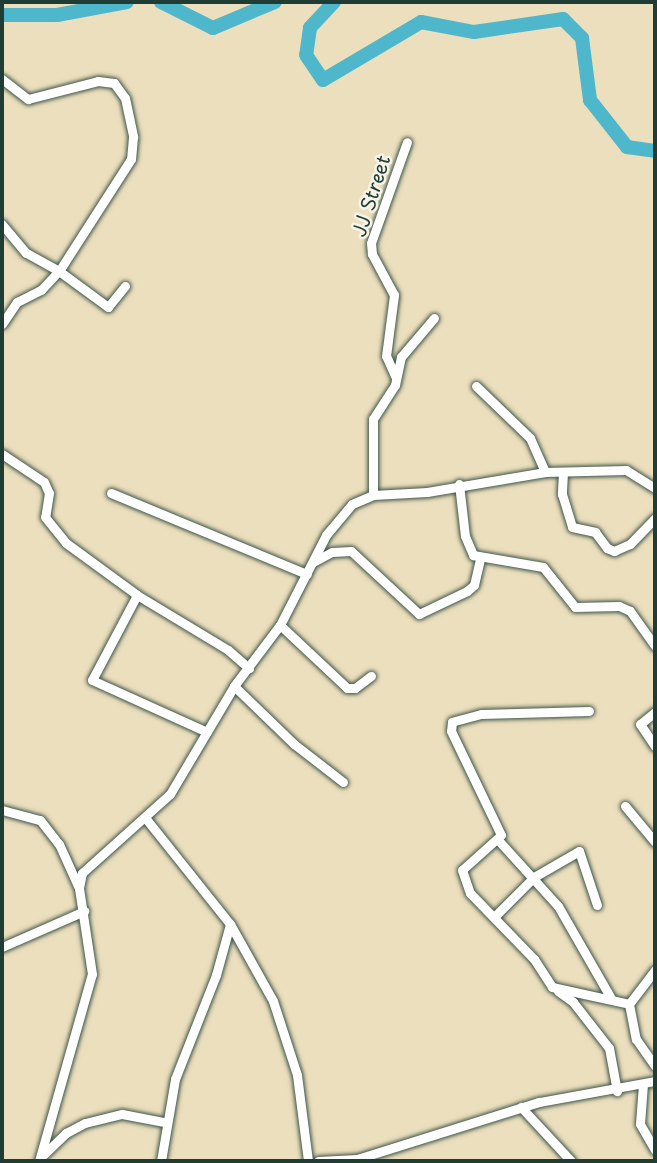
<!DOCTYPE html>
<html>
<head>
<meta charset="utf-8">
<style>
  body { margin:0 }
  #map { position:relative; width:657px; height:1163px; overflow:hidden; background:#ecdfbd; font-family:"Playpen Sans",sans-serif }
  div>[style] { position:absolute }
  .river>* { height:14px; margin:-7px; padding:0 7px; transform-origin:7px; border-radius:7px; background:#4eb7cb }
  .roads { filter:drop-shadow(0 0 2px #3e5549) drop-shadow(0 0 2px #3e5549) }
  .minor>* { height:9px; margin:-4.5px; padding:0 4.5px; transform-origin:4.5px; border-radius:4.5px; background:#fff }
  span { translate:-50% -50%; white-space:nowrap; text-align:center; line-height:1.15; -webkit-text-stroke:5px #f7f3e8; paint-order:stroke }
  .street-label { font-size:19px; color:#1f3d34 }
  .frame { position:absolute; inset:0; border:4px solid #1f3d34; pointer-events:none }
</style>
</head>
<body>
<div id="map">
  <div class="river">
    <div style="left:161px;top:2px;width:58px;rotate:26.6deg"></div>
    <div style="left:213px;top:28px;width:67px;rotate:-22.8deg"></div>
    <div style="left:334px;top:2px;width:35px;rotate:133deg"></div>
    <div style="left:310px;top:28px;width:27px;rotate:98deg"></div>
    <div style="left:306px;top:55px;width:30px;rotate:56deg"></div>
    <div style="left:323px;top:80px;width:114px;rotate:-30.6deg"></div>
    <div style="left:421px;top:22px;width:54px;rotate:10.7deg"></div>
    <div style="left:474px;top:32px;width:90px;rotate:-8.3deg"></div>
    <div style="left:563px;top:19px;width:27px;rotate:45deg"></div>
    <div style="left:582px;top:38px;width:63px;rotate:82.6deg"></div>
    <div style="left:590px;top:100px;width:60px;rotate:51.8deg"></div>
    <div style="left:627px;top:147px;width:28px;rotate:8deg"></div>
    <div style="left:2px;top:15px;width:55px"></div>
    <div style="left:57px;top:15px;width:71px;rotate:-10.5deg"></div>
  </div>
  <div class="roads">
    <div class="minor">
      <div style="left:2px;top:79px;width:33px;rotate:38deg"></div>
      <div style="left:28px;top:99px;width:72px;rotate:-14.4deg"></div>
      <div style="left:98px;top:81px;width:16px;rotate:7deg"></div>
      <div style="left:114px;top:83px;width:19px;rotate:54deg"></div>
      <div style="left:125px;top:98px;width:40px;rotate:78deg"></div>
      <div style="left:133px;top:137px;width:22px;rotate:95deg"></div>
      <div style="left:131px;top:159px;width:133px;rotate:122.7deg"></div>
      <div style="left:59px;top:271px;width:38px;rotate:-151deg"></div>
      <div style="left:26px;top:253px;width:38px;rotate:-130deg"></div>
      <div style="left:2px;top:324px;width:27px;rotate:-56deg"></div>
      <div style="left:17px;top:302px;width:27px;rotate:-27deg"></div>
      <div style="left:41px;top:290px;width:26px;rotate:-47deg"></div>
      <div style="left:59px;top:271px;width:61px;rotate:36.3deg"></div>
      <div style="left:108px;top:307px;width:27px;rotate:-51deg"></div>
      <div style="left:396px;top:378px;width:24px;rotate:-114deg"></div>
      <div style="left:386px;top:356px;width:62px;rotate:-82.5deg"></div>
      <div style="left:394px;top:295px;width:47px;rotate:-118.2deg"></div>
      <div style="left:372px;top:254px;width:11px;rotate:-95deg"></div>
      <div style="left:371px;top:243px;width:107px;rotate:-70.4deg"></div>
      <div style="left:476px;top:386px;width:75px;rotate:43.9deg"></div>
      <div style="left:530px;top:438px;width:37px;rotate:66deg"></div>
      <div style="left:2px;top:454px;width:50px;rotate:33.7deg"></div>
      <div style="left:44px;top:482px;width:12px;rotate:66deg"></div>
      <div style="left:49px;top:493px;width:24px;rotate:99deg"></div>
      <div style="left:45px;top:517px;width:33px;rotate:51deg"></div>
      <div style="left:66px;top:543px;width:88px;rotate:36.2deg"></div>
      <div style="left:137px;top:595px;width:106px;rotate:31.1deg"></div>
      <div style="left:228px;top:650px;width:28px;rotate:41deg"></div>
      <div style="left:563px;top:472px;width:22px;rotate:93deg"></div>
      <div style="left:562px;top:494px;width:34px;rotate:73deg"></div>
      <div style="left:572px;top:527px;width:24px;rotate:12deg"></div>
      <div style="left:595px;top:532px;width:20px;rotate:53deg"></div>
      <div style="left:607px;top:548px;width:8px;rotate:23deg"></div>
      <div style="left:614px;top:551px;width:17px;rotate:-24deg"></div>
      <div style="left:630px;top:544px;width:36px;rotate:-46deg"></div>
      <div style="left:459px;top:484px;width:52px;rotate:83.4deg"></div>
      <div style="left:465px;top:536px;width:21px;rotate:67deg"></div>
      <div style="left:473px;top:555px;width:71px;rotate:9.7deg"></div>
      <div style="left:543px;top:567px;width:51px;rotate:51.3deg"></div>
      <div style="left:575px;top:607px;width:44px;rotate:-1.3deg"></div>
      <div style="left:619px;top:606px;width:12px;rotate:24deg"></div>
      <div style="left:630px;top:611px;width:43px;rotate:54.5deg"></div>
      <div style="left:111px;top:493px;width:212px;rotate:22.5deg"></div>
      <div style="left:373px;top:495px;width:76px;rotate:-90deg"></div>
      <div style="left:373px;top:419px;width:40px;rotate:-57.1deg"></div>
      <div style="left:395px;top:385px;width:29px;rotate:-78deg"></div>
      <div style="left:401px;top:357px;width:51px;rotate:-49.8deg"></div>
      <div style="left:313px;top:562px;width:21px;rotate:-28deg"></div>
      <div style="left:332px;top:552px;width:19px;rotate:-3deg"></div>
      <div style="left:351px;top:551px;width:93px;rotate:42.8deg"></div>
      <div style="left:419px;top:614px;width:53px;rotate:-25.6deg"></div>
      <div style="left:467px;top:591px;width:9px;rotate:-41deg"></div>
      <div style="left:474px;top:585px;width:26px;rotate:-77deg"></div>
      <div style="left:137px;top:595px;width:96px;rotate:117.9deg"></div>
      <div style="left:92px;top:680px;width:126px;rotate:24.3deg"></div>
      <div style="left:280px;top:625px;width:92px;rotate:43.2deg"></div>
      <div style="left:347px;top:688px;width:8px"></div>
      <div style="left:355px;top:688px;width:20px;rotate:-37deg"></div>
      <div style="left:234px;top:686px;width:83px;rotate:44deg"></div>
      <div style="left:294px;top:744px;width:62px;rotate:37.8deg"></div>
      <div style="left:589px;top:711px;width:108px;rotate:178.4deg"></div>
      <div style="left:481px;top:714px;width:30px;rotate:165deg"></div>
      <div style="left:452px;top:722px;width:9px;rotate:96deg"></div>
      <div style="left:451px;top:731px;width:115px;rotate:64.3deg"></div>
      <div style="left:501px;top:835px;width:52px;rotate:138.1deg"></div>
      <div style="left:462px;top:870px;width:24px;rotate:71deg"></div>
      <div style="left:470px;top:893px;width:92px;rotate:45.9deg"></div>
      <div style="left:534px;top:959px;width:33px;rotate:57deg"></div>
      <div style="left:552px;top:987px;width:79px;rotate:12.4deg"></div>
      <div style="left:655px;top:712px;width:19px;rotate:141deg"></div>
      <div style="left:640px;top:724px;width:27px;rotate:56deg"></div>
      <div style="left:625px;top:806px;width:47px;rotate:50.2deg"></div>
      <div style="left:2px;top:810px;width:39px;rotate:15deg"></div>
      <div style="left:40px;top:820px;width:31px;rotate:52deg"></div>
      <div style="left:59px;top:844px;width:46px;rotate:65.7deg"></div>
      <div style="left:147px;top:820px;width:133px;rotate:51.4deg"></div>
      <div style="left:230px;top:924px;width:88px;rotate:60.8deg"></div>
      <div style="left:273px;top:1001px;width:78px;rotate:72deg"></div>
      <div style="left:297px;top:1075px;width:87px;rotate:82.7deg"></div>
      <div style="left:499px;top:841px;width:88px;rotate:47.8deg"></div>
      <div style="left:558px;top:906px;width:106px;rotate:60.1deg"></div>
      <div style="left:495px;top:916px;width:55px;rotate:-45deg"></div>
      <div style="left:534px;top:877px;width:52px;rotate:-30deg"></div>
      <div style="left:579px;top:851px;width:57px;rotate:71.6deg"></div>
      <div style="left:2px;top:947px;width:90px;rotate:-23.7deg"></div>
      <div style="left:655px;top:970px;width:43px;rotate:127.4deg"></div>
      <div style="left:629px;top:1004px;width:36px;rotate:79deg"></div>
      <div style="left:636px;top:1039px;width:33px;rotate:55deg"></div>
      <div style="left:558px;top:991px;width:19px;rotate:36deg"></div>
      <div style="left:573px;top:1002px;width:58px;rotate:52deg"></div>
      <div style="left:609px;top:1048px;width:44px;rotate:79.5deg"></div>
      <div style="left:643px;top:1084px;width:40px;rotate:94.3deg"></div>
      <div style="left:640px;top:1124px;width:30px;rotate:60deg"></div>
      <div style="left:521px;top:1107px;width:74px;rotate:47.2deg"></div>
      <div style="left:41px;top:1157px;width:35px;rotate:-44deg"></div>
      <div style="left:66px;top:1133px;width:21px;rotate:-28deg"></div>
      <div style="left:85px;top:1123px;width:38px;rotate:-14deg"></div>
      <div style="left:122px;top:1114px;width:43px;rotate:10.8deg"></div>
      <div style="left:39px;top:1161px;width:194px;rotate:-74.2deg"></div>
      <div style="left:92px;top:974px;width:87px;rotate:-98.6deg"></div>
      <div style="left:79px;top:888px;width:15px;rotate:-79deg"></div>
      <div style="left:82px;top:873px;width:118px;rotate:-41.9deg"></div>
      <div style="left:170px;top:794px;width:126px;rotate:-59.3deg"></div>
      <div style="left:234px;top:686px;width:76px;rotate:-53deg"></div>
      <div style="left:280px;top:625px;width:101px;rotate:-62.9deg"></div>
      <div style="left:326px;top:535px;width:40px;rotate:-50deg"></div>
      <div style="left:352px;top:504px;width:23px;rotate:-23deg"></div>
      <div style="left:373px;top:495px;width:54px;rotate:-3.2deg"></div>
      <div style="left:427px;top:492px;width:120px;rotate:-9.6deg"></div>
      <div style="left:545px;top:472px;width:81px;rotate:-1.4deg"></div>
      <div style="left:626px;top:470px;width:34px;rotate:32deg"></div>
      <div style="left:161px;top:1161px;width:83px;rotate:-80.3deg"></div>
      <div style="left:175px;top:1079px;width:112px;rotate:-68.5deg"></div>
      <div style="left:216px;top:975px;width:53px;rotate:-74.6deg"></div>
      <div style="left:318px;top:1161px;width:39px;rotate:-3deg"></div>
      <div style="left:357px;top:1159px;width:191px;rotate:-17.4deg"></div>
      <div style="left:539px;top:1102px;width:118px;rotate:-10.3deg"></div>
    </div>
  </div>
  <div class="street-label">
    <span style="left:371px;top:196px;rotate:-72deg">JJ Street</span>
  </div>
  <div class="frame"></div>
</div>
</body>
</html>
